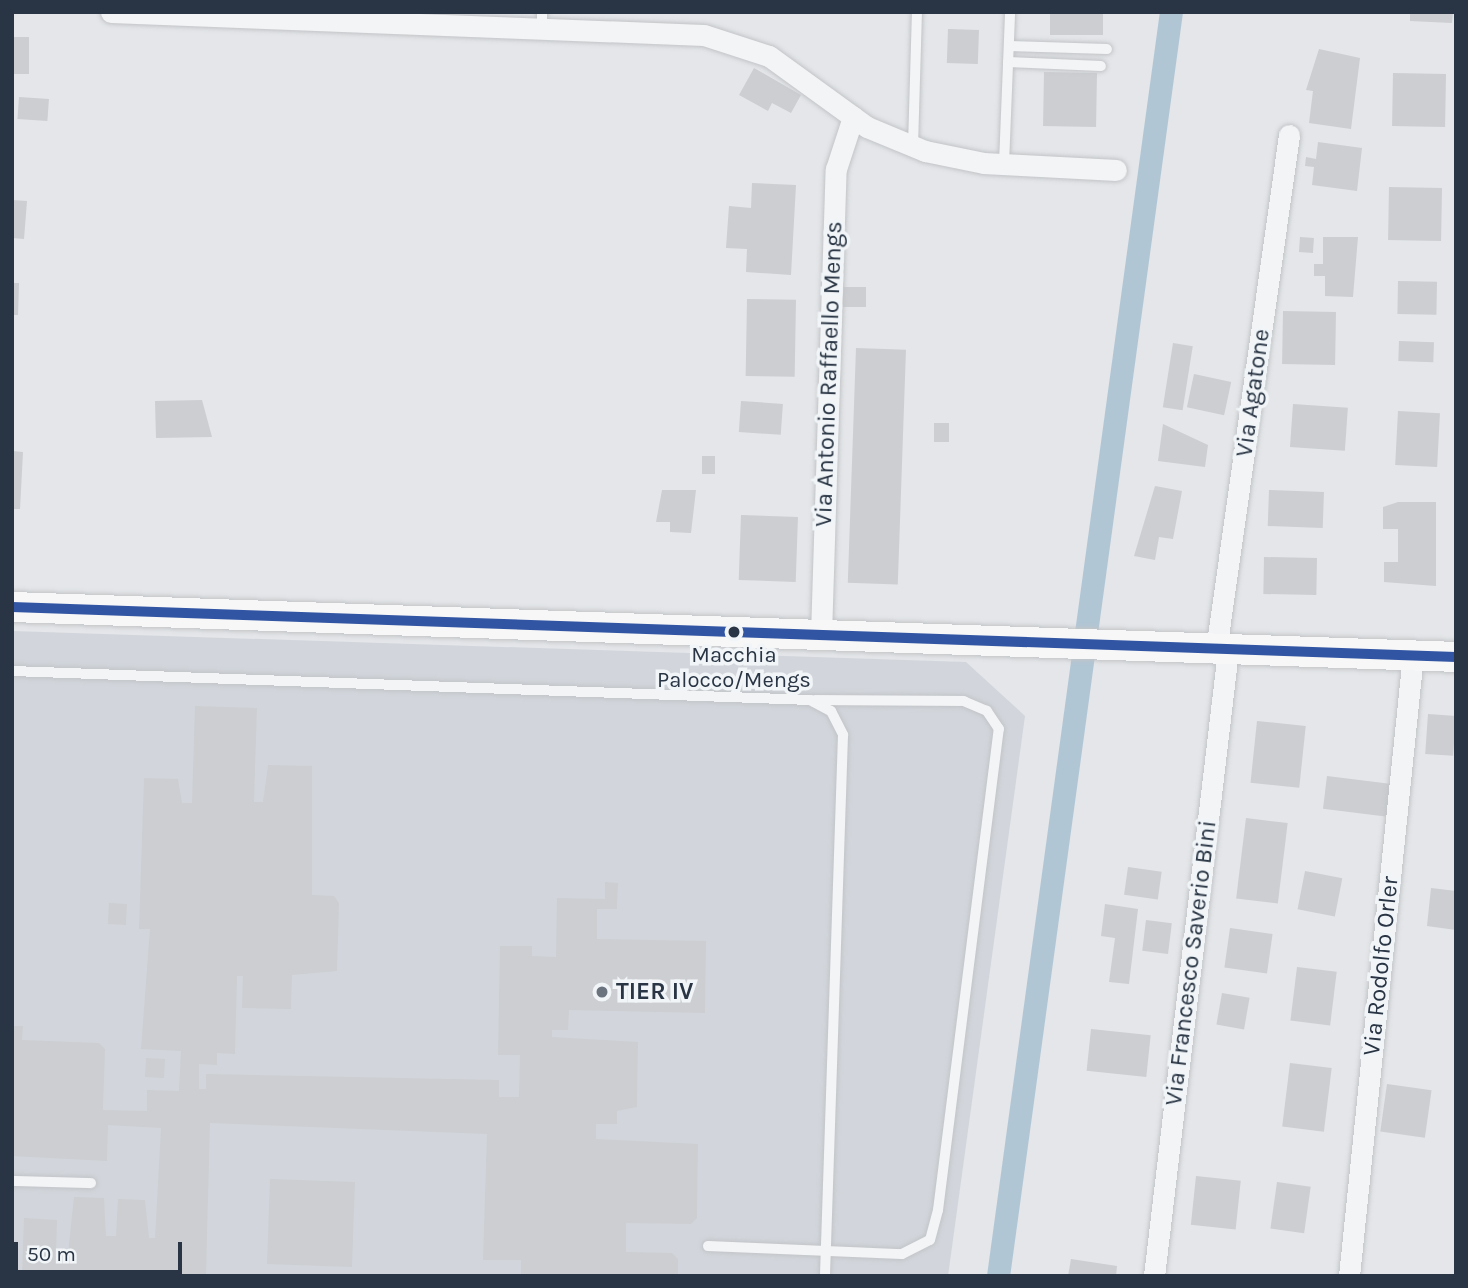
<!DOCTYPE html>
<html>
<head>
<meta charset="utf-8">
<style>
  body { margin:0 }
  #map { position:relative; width:1468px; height:1288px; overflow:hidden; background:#e4e6e9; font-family:Karla,sans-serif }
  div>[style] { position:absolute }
  .built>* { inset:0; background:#d2d6dc }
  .canal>* { height:23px; margin:-11.5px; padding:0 11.5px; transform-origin:11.5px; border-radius:11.5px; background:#b1c6d5 }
  .building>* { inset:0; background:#ccced1; transform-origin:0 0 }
  .roads { filter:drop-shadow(0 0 2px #c2c4c7) drop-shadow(0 0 2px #c2c4c7) }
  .lane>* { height:10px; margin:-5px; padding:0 5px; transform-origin:5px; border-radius:5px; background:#f3f4f6 }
  .street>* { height:21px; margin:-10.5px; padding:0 10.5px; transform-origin:10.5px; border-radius:10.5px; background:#f3f4f6 }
  .secondary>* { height:30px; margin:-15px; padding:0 15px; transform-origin:15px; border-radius:15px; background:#f7f7f7 }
  .bus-1>* { height:10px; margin:-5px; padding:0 5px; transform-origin:5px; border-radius:5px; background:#3155a3 }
  .dots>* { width:19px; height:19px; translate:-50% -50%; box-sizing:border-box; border:4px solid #f1f5f8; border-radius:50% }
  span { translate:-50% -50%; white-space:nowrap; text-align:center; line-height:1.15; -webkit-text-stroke:7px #f1f5f8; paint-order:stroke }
  .bus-label { font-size:22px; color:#293544 }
  .street-label { font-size:24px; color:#293544 }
  .poi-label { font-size:24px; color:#293544; font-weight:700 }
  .left { translate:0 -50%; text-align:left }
  .frame { position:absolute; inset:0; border:14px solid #293544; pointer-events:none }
  .scale { position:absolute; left:14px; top:1242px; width:168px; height:32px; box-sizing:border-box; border:4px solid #293544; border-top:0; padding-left:9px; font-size:21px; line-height:24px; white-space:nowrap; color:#293544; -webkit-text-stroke:5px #f1f5f8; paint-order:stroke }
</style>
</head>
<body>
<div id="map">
  <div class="built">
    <div style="clip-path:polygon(12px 631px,966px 662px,1025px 716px,948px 1276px,12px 1276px)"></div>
  </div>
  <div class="canal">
    <div style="left:998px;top:1276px;width:1276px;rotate:-82.21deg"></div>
  </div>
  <div class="building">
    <div style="left:1050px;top:12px;width:53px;height:23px"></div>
    <div style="clip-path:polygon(1410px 12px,1453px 12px,1452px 23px,1410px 21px)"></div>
    <div style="left:948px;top:29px;width:31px;height:34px;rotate:2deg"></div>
    <div style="left:12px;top:37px;width:17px;height:37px"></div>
    <div style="clip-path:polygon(1319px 49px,1360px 58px,1351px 129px,1309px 123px,1313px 91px,1306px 90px)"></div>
    <div style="clip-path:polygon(754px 68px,801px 95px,791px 113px,772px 103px,768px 111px,739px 95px)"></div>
    <div style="left:1044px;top:72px;width:53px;height:54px;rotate:1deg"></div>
    <div style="left:1393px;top:73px;width:53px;height:53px;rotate:1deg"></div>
    <div style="left:19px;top:97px;width:30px;height:22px;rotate:4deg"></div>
    <div style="clip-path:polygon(1318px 142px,1362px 148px,1357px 191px,1312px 185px,1314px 167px,1305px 166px,1306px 157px,1316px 159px)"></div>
    <div style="clip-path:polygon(752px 183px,796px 185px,791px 275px,746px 272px,747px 249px,726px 248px,729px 206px,751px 208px)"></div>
    <div style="left:1389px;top:187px;width:53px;height:53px;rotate:1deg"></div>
    <div style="clip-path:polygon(12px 200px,27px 201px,24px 239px,12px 238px)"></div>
    <div style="left:1300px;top:237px;width:14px;height:15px;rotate:4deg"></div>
    <div style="clip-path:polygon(1323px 237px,1358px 237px,1353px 297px,1325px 296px,1325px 276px,1314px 276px,1314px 264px,1323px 264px)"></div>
    <div style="left:1398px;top:281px;width:39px;height:33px;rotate:1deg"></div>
    <div style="clip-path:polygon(12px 283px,19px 283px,18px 315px,12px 315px)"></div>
    <div style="left:839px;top:287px;width:27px;height:20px"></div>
    <div style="left:747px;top:299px;width:49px;height:77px;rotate:1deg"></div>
    <div style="left:1283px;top:311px;width:53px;height:53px;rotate:1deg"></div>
    <div style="left:1399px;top:341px;width:35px;height:20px;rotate:2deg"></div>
    <div style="left:1173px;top:343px;width:20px;height:65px;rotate:9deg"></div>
    <div style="left:856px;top:348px;width:50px;height:235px;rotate:2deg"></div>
    <div style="left:1194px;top:374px;width:38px;height:34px;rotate:12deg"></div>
    <div style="clip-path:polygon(202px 400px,212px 437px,156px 438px,155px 401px)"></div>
    <div style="left:741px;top:401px;width:42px;height:31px;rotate:4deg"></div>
    <div style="left:1293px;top:404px;width:55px;height:43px;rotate:4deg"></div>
    <div style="left:1398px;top:411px;width:42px;height:54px;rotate:3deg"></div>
    <div style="left:934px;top:423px;width:15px;height:19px"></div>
    <div style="clip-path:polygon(1163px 424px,1208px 445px,1205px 467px,1158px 461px)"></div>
    <div style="clip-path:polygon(12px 451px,23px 452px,20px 509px,12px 509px)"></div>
    <div style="left:702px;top:456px;width:13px;height:18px"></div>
    <div style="clip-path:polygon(1155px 486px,1182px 491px,1173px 539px,1159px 537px,1155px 560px,1134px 556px)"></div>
    <div style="clip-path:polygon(662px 490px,696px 490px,691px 533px,670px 532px,670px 522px,656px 522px)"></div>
    <div style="left:1269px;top:490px;width:55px;height:36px;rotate:2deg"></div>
    <div style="clip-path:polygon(1398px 502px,1436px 502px,1436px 586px,1384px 582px,1384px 562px,1398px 562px,1398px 529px,1383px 529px,1383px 507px)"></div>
    <div style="left:741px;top:515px;width:57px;height:65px;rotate:2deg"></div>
    <div style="left:1264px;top:557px;width:53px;height:37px;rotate:1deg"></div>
    <div style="clip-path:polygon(195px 706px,257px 708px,254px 802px,263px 802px,268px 765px,312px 766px,312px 895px,334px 896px,339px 903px,337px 971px,292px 975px,291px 1009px,242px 1008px,243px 976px,237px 976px,235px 1054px,217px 1053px,217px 1065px,199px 1064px,199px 1089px,206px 1089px,206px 1074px,499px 1080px,499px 1097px,519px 1097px,520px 1055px,498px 1055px,500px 946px,532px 946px,532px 956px,556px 957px,557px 898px,605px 899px,605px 882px,618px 883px,617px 909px,597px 909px,597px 939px,706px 941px,705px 1013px,569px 1010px,568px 1030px,552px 1030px,552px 1037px,638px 1042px,637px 1107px,617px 1111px,617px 1124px,596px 1124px,596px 1139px,698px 1144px,697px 1218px,691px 1224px,626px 1223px,626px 1252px,672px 1253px,678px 1259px,678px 1276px,521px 1276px,521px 1260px,483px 1260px,487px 1134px,210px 1123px,206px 1276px,22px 1276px,24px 1218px,57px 1220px,56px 1254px,68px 1254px,74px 1197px,104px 1198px,106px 1236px,116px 1236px,118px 1199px,145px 1200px,149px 1238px,155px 1238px,161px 1128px,108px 1125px,107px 1161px,12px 1156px,12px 1026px,23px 1026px,22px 1040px,99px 1043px,105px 1049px,103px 1110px,147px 1111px,147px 1090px,179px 1091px,181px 1051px,141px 1049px,150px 929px,139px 929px,144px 778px,178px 779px,182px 803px,192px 803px)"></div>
    <div style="left:1428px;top:714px;width:28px;height:40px;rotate:4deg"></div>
    <div style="left:1257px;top:721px;width:49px;height:62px;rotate:6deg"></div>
    <div style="left:1327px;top:776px;width:65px;height:33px;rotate:7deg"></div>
    <div style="left:1246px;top:818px;width:42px;height:81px;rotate:7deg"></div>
    <div style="left:1128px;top:867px;width:34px;height:28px;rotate:8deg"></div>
    <div style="left:1305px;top:871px;width:38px;height:39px;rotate:11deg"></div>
    <div style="clip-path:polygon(1431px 888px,1456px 891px,1456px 930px,1427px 926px)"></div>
    <div style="left:109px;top:903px;width:18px;height:21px;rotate:3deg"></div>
    <div style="clip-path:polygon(1105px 904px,1138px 909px,1129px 984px,1109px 982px,1115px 938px,1101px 936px)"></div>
    <div style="left:1146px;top:920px;width:26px;height:31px;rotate:7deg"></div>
    <div style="left:1230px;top:928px;width:43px;height:40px;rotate:8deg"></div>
    <div style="left:1297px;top:967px;width:40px;height:54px;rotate:7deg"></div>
    <div style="left:1222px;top:993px;width:28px;height:32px;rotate:10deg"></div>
    <div style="left:1091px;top:1029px;width:60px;height:42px;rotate:6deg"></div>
    <div style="left:146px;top:1058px;width:19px;height:19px;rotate:3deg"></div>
    <div style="left:1290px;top:1063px;width:42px;height:64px;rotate:7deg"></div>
    <div style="left:1387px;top:1084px;width:45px;height:48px;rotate:8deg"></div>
    <div style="left:1196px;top:1176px;width:45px;height:49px;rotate:6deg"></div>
    <div style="left:270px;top:1179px;width:85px;height:85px;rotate:2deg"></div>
    <div style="left:1277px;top:1182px;width:34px;height:47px;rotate:8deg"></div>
    <div style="clip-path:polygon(1071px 1259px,1117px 1266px,1116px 1276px,1068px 1276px)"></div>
  </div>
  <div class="roads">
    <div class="lane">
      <div style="left:542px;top:29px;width:17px;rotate:-90deg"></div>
      <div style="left:1009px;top:46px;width:98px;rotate:1.8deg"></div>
      <div style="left:1008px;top:62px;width:93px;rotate:2.5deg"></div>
      <div style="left:913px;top:146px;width:134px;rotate:-88.3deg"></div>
      <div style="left:1004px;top:164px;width:152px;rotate:-87.7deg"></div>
      <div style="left:12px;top:671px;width:799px;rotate:2.08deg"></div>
      <div style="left:810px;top:700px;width:24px;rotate:28deg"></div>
      <div style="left:831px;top:711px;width:27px;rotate:63deg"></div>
      <div style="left:843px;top:735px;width:541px;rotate:91.91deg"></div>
      <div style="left:12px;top:1181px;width:79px;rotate:1.5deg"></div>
      <div style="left:708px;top:1246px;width:194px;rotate:2.4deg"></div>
      <div style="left:902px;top:1254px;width:31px;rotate:-27deg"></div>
      <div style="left:930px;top:1240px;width:31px;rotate:-75deg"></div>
      <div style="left:938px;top:1210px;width:485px;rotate:-82.8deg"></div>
      <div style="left:999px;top:729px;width:22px;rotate:-124deg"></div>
      <div style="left:987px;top:711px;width:25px;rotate:-157deg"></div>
      <div style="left:964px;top:701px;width:149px;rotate:-179.6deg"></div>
    </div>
    <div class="street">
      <div style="left:111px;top:12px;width:593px;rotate:2.22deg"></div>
      <div style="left:704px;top:35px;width:68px;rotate:17.9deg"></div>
      <div style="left:769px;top:56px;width:121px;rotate:35.9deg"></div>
      <div style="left:867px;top:127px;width:63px;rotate:22.5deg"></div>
      <div style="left:925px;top:151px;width:60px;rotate:11.5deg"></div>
      <div style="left:984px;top:163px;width:132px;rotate:3deg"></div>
      <div style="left:821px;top:635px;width:466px;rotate:-88.2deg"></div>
      <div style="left:836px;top:169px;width:55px;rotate:-71.9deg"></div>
      <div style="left:1216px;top:650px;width:520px;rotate:-81.93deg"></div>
      <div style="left:1154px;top:1276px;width:629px;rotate:-83.25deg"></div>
      <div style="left:1349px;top:1276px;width:624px;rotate:-84.12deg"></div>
    </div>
    <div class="secondary">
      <div style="left:12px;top:607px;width:1445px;rotate:1.98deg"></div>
    </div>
  </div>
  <div class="bus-1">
    <div style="left:12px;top:607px;width:1445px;rotate:1.98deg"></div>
  </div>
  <div class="dots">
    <div style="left:734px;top:632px;background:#293544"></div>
    <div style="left:602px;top:992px;background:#6a737e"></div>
  </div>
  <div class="bus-label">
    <span style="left:734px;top:668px">Macchia<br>Palocco/Mengs</span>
  </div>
  <div class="street-label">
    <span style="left:829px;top:374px;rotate:-88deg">Via Antonio Raffaello Mengs</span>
    <span style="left:1253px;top:393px;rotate:-82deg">Via Agatone</span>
    <span style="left:1191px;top:963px;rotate:-83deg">Via Francesco Saverio Bini</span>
    <span style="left:1381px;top:966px;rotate:-84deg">Via Rodolfo Orler</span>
  </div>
  <div class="poi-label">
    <span class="left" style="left:616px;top:992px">TIER IV</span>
  </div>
  <div class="frame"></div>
  <div class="scale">50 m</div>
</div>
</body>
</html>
